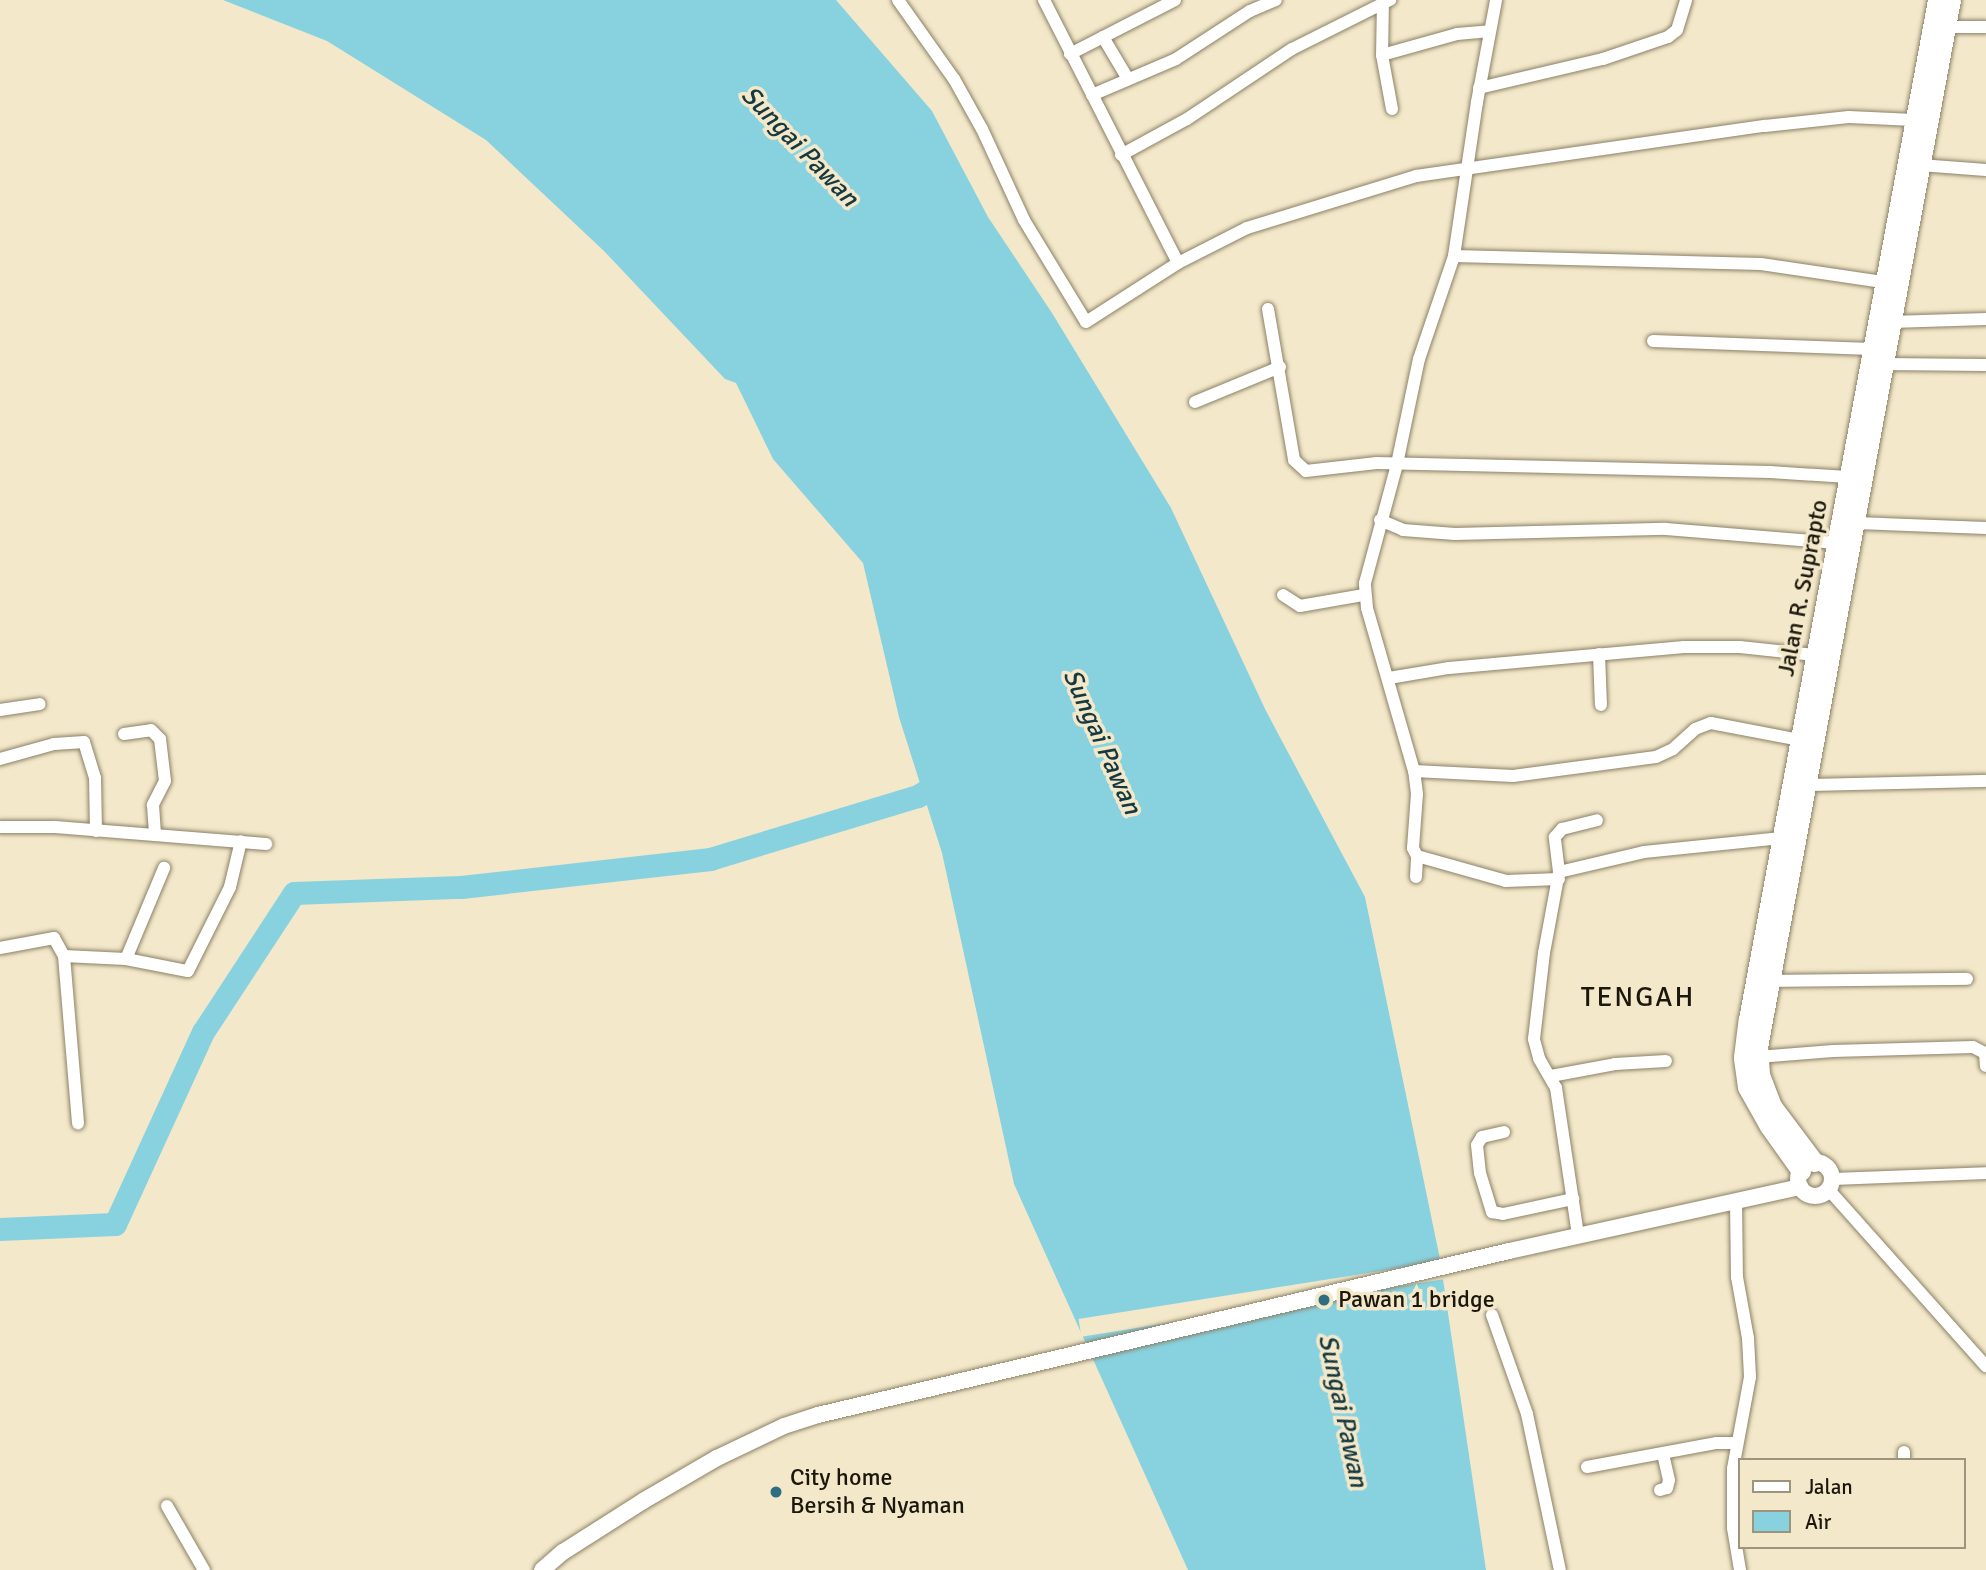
<!DOCTYPE html>
<html>
<head>
<meta charset="utf-8">
<style>
  body { margin:0 }
  #map { position:relative; width:1986px; height:1570px; overflow:hidden; background:#f3e8ca; font-family:Signika,sans-serif }
  div>[style] { position:absolute }
  .water>* { inset:0; background:#88d2e0 }
  .pier>* { inset:0; background:#f3e8ca; transform-origin:0 0 }
  .river>* { height:23px; margin:-11.5px; padding:0 11.5px; transform-origin:11.5px; border-radius:11.5px; background:#88d2e0 }
  .roads { filter:drop-shadow(0 0 2px #8b8166) drop-shadow(0 0 2px #8b8166) }
  .minor>* { height:12px; margin:-6px; padding:0 6px; transform-origin:6px; border-radius:6px; background:#fff }
  .major>* { height:16px; margin:-8px; padding:0 8px; transform-origin:8px; border-radius:8px; background:#fff }
  .major>.ring { margin:-8px; padding:0; box-sizing:content-box; background:none; border:16px solid #fff; border-radius:50% }
  .highway>* { height:19px; margin:-9.5px; padding:0 9.5px; transform-origin:9.5px; border-radius:9.5px; background:#fff }
  .dots>* { width:19px; height:19px; translate:-50% -50%; box-sizing:border-box; border:4px solid #f3e8ca; border-radius:50% }
  span { translate:-50% -50%; white-space:nowrap; text-align:center; line-height:1.15; -webkit-text-stroke:7px #f3e8ca; paint-order:stroke }
  .street-label { font-size:24px; color:#1b170c }
  .poi-label { font-size:24px; color:#1b170c }
  .left { translate:0 -50%; text-align:left }
  .water-label { font-size:26px; color:#15393f; font-style:italic }
  .quarter-label { font-size:28px; color:#1b170c; letter-spacing:2px }
  .legend { position:absolute; left:1738px; top:1458px; width:228px; height:91px; box-sizing:border-box; background:#f3e8ca; border:2px solid #9d947e; margin:0; padding:9px 12px; list-style:none; font-size:21px; color:#1b170c }
  .legend li { display:flex; align-items:center; gap:14px; height:35px }
  .legend b { width:35px; border:2px solid #9d947e }
</style>
</head>
<body>
<div id="map">
  <div class="water">
    <div style="clip-path:polygon(223px 0,836px 0,932px 111px,988px 217px,1052px 313px,1171px 508px,1266px 711px,1365px 897px,1440px 1259px,1486px 1570px,1188px 1570px,1014px 1184px,942px 853px,899px 717px,863px 563px,773px 459px,736px 383px,725px 379px,604px 251px,486px 140px,327px 41px)"></div>
  </div>
  <div class="pier">
    <div style="left:1444px;top:1261px;width:18px;height:370px;rotate:81deg"></div>
  </div>
  <div class="river">
    <div style="left:0;top:1229px;width:115px;rotate:-2.5deg"></div>
    <div style="left:115px;top:1224px;width:211px;rotate:-65.4deg"></div>
    <div style="left:203px;top:1032px;width:166px;rotate:-56.8deg"></div>
    <div style="left:294px;top:893px;width:167px;rotate:-2.1deg"></div>
    <div style="left:461px;top:887px;width:251px;rotate:-6.4deg"></div>
    <div style="left:710px;top:859px;width:217px;rotate:-16.9deg"></div>
    <div style="left:918px;top:796px;width:35px;rotate:-33deg"></div>
  </div>
  <div class="roads">
    <div class="minor">
      <div style="left:898px;top:0;width:97px;rotate:54.7deg"></div>
      <div style="left:954px;top:79px;width:57px;rotate:60.8deg"></div>
      <div style="left:982px;top:129px;width:100px;rotate:65.2deg"></div>
      <div style="left:1024px;top:220px;width:119px;rotate:58.7deg"></div>
      <div style="left:1086px;top:322px;width:109px;rotate:-32.7deg"></div>
      <div style="left:1178px;top:263px;width:77px;rotate:-26.9deg"></div>
      <div style="left:1247px;top:228px;width:177px;rotate:-17.1deg"></div>
      <div style="left:1416px;top:176px;width:353px;rotate:-8.2deg"></div>
      <div style="left:1765px;top:126px;width:84px;rotate:-6.1deg"></div>
      <div style="left:1849px;top:117px;width:65px;rotate:2.6deg"></div>
      <div style="left:1044px;top:0;width:295px;rotate:63deg"></div>
      <div style="left:1383px;top:0;width:55px;rotate:91deg"></div>
      <div style="left:1382px;top:55px;width:55px;rotate:79.5deg"></div>
      <div style="left:1946px;top:27px;width:40px"></div>
      <div style="left:1103px;top:37px;width:49px;rotate:59.2deg"></div>
      <div style="left:1070px;top:54px;width:118px;rotate:-27.2deg"></div>
      <div style="left:1382px;top:55px;width:78px;rotate:-15.6deg"></div>
      <div style="left:1457px;top:34px;width:33px;rotate:-5deg"></div>
      <div style="left:1479px;top:88px;width:127px;rotate:-13.2deg"></div>
      <div style="left:1603px;top:59px;width:69px;rotate:-18.7deg"></div>
      <div style="left:1668px;top:37px;width:11px;rotate:-38deg"></div>
      <div style="left:1677px;top:30px;width:31px;rotate:-73deg"></div>
      <div style="left:1092px;top:95px;width:91px;rotate:-23.2deg"></div>
      <div style="left:1176px;top:59px;width:88px;rotate:-33deg"></div>
      <div style="left:1250px;top:11px;width:28px;rotate:-23deg"></div>
      <div style="left:1121px;top:155px;width:75px;rotate:-28.6deg"></div>
      <div style="left:1187px;top:119px;width:126px;rotate:-33.7deg"></div>
      <div style="left:1292px;top:49px;width:110px;rotate:-26.6deg"></div>
      <div style="left:1920px;top:165px;width:66px;rotate:4.3deg"></div>
      <div style="left:1454px;top:256px;width:307px;rotate:1.5deg"></div>
      <div style="left:1761px;top:264px;width:123px;rotate:8.4deg"></div>
      <div style="left:1268px;top:309px;width:153px;rotate:80.2deg"></div>
      <div style="left:1294px;top:460px;width:16px;rotate:43deg"></div>
      <div style="left:1306px;top:471px;width:71px;rotate:-6.4deg"></div>
      <div style="left:1377px;top:463px;width:393px;rotate:1.3deg"></div>
      <div style="left:1770px;top:472px;width:78px;rotate:3.7deg"></div>
      <div style="left:1891px;top:322px;width:95px;rotate:-1.8deg"></div>
      <div style="left:1653px;top:341px;width:218px;rotate:2.1deg"></div>
      <div style="left:1883px;top:364px;width:103px;rotate:0.6deg"></div>
      <div style="left:1195px;top:402px;width:92px;rotate:-22.4deg"></div>
      <div style="left:1380px;top:520px;width:25px;rotate:23deg"></div>
      <div style="left:1403px;top:530px;width:52px;rotate:4.4deg"></div>
      <div style="left:1455px;top:534px;width:211px;rotate:-1.4deg"></div>
      <div style="left:1666px;top:529px;width:171px;rotate:4.7deg"></div>
      <div style="left:1855px;top:523px;width:131px;rotate:2.2deg"></div>
      <div style="left:1283px;top:595px;width:20px;rotate:33deg"></div>
      <div style="left:1300px;top:606px;width:65px;rotate:-9.8deg"></div>
      <div style="left:1599px;top:654px;width:51px;rotate:87.8deg"></div>
      <div style="left:1389px;top:678px;width:61px;rotate:-9.5deg"></div>
      <div style="left:1449px;top:668px;width:236px;rotate:-5.1deg"></div>
      <div style="left:1684px;top:647px;width:56px"></div>
      <div style="left:1740px;top:647px;width:75px;rotate:6.1deg"></div>
      <div style="left:0;top:710px;width:40px;rotate:-8.5deg"></div>
      <div style="left:124px;top:734px;width:27px;rotate:-8deg"></div>
      <div style="left:151px;top:730px;width:13px;rotate:45deg"></div>
      <div style="left:160px;top:739px;width:42px;rotate:83.2deg"></div>
      <div style="left:165px;top:781px;width:27px;rotate:117deg"></div>
      <div style="left:153px;top:805px;width:30px;rotate:86deg"></div>
      <div style="left:0;top:759px;width:56px;rotate:-15.5deg"></div>
      <div style="left:54px;top:744px;width:30px;rotate:-4deg"></div>
      <div style="left:84px;top:742px;width:38px;rotate:73deg"></div>
      <div style="left:95px;top:778px;width:53px;rotate:88.9deg"></div>
      <div style="left:1414px;top:771px;width:99px;rotate:2.9deg"></div>
      <div style="left:1513px;top:776px;width:144px;rotate:-7.6deg"></div>
      <div style="left:1656px;top:757px;width:19px;rotate:-25deg"></div>
      <div style="left:1673px;top:749px;width:30px;rotate:-42deg"></div>
      <div style="left:1695px;top:729px;width:17px;rotate:-21deg"></div>
      <div style="left:1711px;top:723px;width:91px;rotate:10.8deg"></div>
      <div style="left:1806px;top:785px;width:180px;rotate:-1.3deg"></div>
      <div style="left:0;top:827px;width:55px"></div>
      <div style="left:55px;top:827px;width:212px;rotate:4.6deg"></div>
      <div style="left:1417px;top:856px;width:92px;rotate:15.7deg"></div>
      <div style="left:1506px;top:881px;width:53px;rotate:-2.2deg"></div>
      <div style="left:1559px;top:872px;width:87px;rotate:-13.2deg"></div>
      <div style="left:1644px;top:852px;width:138px;rotate:-5.8deg"></div>
      <div style="left:1416px;top:877px;width:21px;rotate:-87deg"></div>
      <div style="left:1417px;top:856px;width:9px;rotate:-117deg"></div>
      <div style="left:1413px;top:848px;width:54px;rotate:-85.8deg"></div>
      <div style="left:1417px;top:794px;width:23px;rotate:-97deg"></div>
      <div style="left:1414px;top:771px;width:170px;rotate:-106.1deg"></div>
      <div style="left:1367px;top:608px;width:25px;rotate:-95deg"></div>
      <div style="left:1365px;top:583px;width:123px;rotate:-74.9deg"></div>
      <div style="left:1397px;top:464px;width:107px;rotate:-78.2deg"></div>
      <div style="left:1419px;top:359px;width:109px;rotate:-71.2deg"></div>
      <div style="left:1454px;top:256px;width:156px;rotate:-81.5deg"></div>
      <div style="left:1477px;top:102px;width:104px;rotate:-79.4deg"></div>
      <div style="left:0;top:948px;width:55px;rotate:-10.5deg"></div>
      <div style="left:54px;top:938px;width:21px;rotate:61deg"></div>
      <div style="left:64px;top:956px;width:62px;rotate:2.8deg"></div>
      <div style="left:126px;top:959px;width:63px;rotate:11deg"></div>
      <div style="left:188px;top:971px;width:94px;rotate:-63.4deg"></div>
      <div style="left:230px;top:887px;width:47px;rotate:-76.6deg"></div>
      <div style="left:64px;top:956px;width:168px;rotate:85.2deg"></div>
      <div style="left:126px;top:959px;width:99px;rotate:-67.3deg"></div>
      <div style="left:1769px;top:981px;width:198px;rotate:-0.6deg"></div>
      <div style="left:1758px;top:1057px;width:75px;rotate:-4.6deg"></div>
      <div style="left:1833px;top:1051px;width:140px;rotate:-1.6deg"></div>
      <div style="left:1973px;top:1047px;width:13px;rotate:27deg"></div>
      <div style="left:1985px;top:1053px;width:13px;rotate:86deg"></div>
      <div style="left:1551px;top:1076px;width:65px;rotate:-10.6deg"></div>
      <div style="left:1615px;top:1064px;width:51px;rotate:-3.4deg"></div>
      <div style="left:1504px;top:1132px;width:23px;rotate:167deg"></div>
      <div style="left:1482px;top:1137px;width:9px;rotate:122deg"></div>
      <div style="left:1477px;top:1145px;width:28px;rotate:84deg"></div>
      <div style="left:1480px;top:1173px;width:41px;rotate:72.9deg"></div>
      <div style="left:1492px;top:1212px;width:11px;rotate:10deg"></div>
      <div style="left:1503px;top:1214px;width:72px;rotate:-12.1deg"></div>
      <div style="left:1833px;top:1179px;width:153px;rotate:-2.2deg"></div>
      <div style="left:1829px;top:1190px;width:236px;rotate:48.3deg"></div>
      <div style="left:1736px;top:1200px;width:77px;rotate:89.3deg"></div>
      <div style="left:1737px;top:1277px;width:62px;rotate:79.8deg"></div>
      <div style="left:1748px;top:1338px;width:39px;rotate:87deg"></div>
      <div style="left:1750px;top:1377px;width:94px;rotate:100.5deg"></div>
      <div style="left:1733px;top:1469px;width:59px;rotate:90deg"></div>
      <div style="left:1733px;top:1528px;width:43px;rotate:80.5deg"></div>
      <div style="left:1578px;top:1235px;width:149px;rotate:-98.5deg"></div>
      <div style="left:1556px;top:1088px;width:34px;rotate:-120deg"></div>
      <div style="left:1539px;top:1058px;width:20px;rotate:-105deg"></div>
      <div style="left:1534px;top:1039px;width:87px;rotate:-83.4deg"></div>
      <div style="left:1544px;top:953px;width:82px;rotate:-79.5deg"></div>
      <div style="left:1559px;top:872px;width:35px;rotate:-97deg"></div>
      <div style="left:1555px;top:837px;width:11px;rotate:-49deg"></div>
      <div style="left:1562px;top:829px;width:36px;rotate:-14deg"></div>
      <div style="left:1492px;top:1315px;width:105px;rotate:70.5deg"></div>
      <div style="left:1527px;top:1414px;width:159px;rotate:78.1deg"></div>
      <div style="left:1904px;top:1460px;width:8px;rotate:-90deg"></div>
      <div style="left:1587px;top:1467px;width:132px;rotate:-10.5deg"></div>
      <div style="left:1717px;top:1443px;width:20px"></div>
      <div style="left:1660px;top:1490px;width:7px;rotate:-16deg"></div>
      <div style="left:1667px;top:1488px;width:8px;rotate:-76deg"></div>
      <div style="left:1669px;top:1480px;width:27px;rotate:-103deg"></div>
      <div style="left:167px;top:1506px;width:74px;rotate:60deg"></div>
    </div>
    <div class="major">
      <div class="ring" style="left:1798px;top:1162px;width:18px;height:18px"></div>
      <div style="left:542px;top:1570px;width:28px;rotate:-41deg"></div>
      <div style="left:563px;top:1552px;width:95px;rotate:-32.5deg"></div>
      <div style="left:643px;top:1501px;width:86px;rotate:-30.2deg"></div>
      <div style="left:717px;top:1458px;width:74px;rotate:-25.5deg"></div>
      <div style="left:784px;top:1426px;width:36px;rotate:-18deg"></div>
      <div style="left:818px;top:1415px;width:710px;rotate:-13.35deg"></div>
      <div style="left:1509px;top:1251px;width:298px;rotate:-12.4deg"></div>
    </div>
    <div class="highway">
      <div style="left:1814px;top:1162px;width:70px;rotate:-126.9deg"></div>
      <div style="left:1772px;top:1106px;width:34px;rotate:-111deg"></div>
      <div style="left:1760px;top:1074px;width:27px;rotate:-94deg"></div>
      <div style="left:1758px;top:1047px;width:1065px;rotate:-79.56deg"></div>
      <div style="left:1801px;top:1171px;width:55px;rotate:-125.4deg"></div>
      <div style="left:1769px;top:1126px;width:45px;rotate:-119.4deg"></div>
      <div style="left:1747px;top:1087px;width:30px;rotate:-98deg"></div>
      <div style="left:1743px;top:1057px;width:38px;rotate:-83deg"></div>
      <div style="left:1748px;top:1019px;width:1036px;rotate:-79.49deg"></div>
    </div>
  </div>
  <div class="dots">
    <div style="left:1324px;top:1300px;background:#2d6e81"></div>
    <div style="left:776px;top:1492px;background:#2d6e81"></div>
  </div>
  <div class="street-label">
    <span style="left:1803px;top:588px;rotate:-79deg">Jalan R. Suprapto</span>
  </div>
  <div class="poi-label">
    <span class="left" style="left:1338px;top:1300px">Pawan 1 bridge</span>
    <span class="left" style="left:790px;top:1492px">City home<br>Bersih &amp; Nyaman</span>
  </div>
  <div class="water-label">
    <span style="left:799px;top:147px;rotate:46deg">Sungai Pawan</span>
    <span style="left:1101px;top:742px;rotate:66deg">Sungai Pawan</span>
    <span style="left:1342px;top:1411px;rotate:78deg">Sungai Pawan</span>
  </div>
  <div class="quarter-label">
    <span style="left:1638px;top:997px">TENGAH</span>
  </div>
  <ul class="legend">
  <li><b style="height:9px;background:#fff"></b>Jalan</li>
  <li><b style="height:19px;background:#88d2e0"></b>Air</li>
  </ul>
</div>
</body>
</html>
